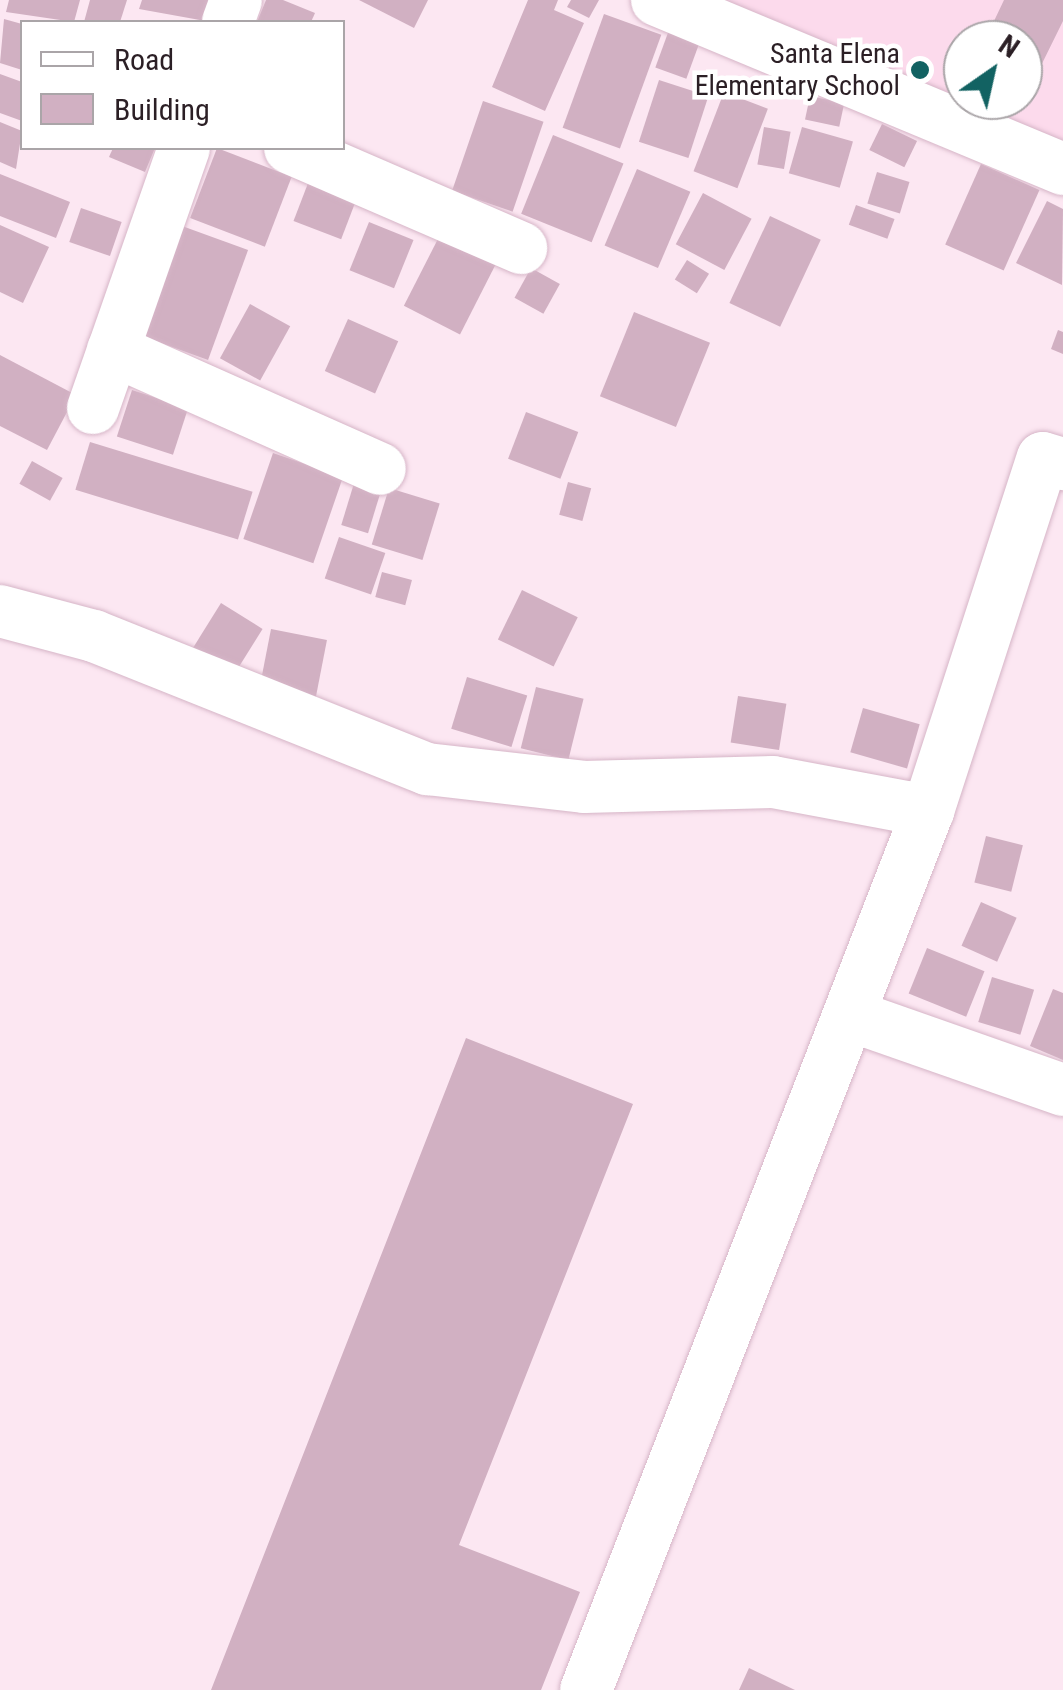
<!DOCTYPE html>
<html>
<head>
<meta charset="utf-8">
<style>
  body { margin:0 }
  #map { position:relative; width:1063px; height:1690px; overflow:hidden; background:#fce7f2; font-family:"Roboto Condensed",sans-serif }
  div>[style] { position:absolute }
  .built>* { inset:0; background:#fcdaec }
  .building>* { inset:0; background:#d1b0c2; transform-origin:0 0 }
  .roads { filter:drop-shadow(0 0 2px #d6b5c7) drop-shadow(0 0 2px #d6b5c7) }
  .minor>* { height:52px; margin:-26px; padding:0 26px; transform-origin:26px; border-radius:26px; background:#fff }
  .dots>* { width:28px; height:28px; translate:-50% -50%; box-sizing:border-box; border:5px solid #fff; border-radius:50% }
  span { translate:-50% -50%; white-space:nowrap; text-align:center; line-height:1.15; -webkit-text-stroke:9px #fff; paint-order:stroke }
  .poi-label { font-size:28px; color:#2b1f25 }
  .right { translate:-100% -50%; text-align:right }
  .legend { position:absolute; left:20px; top:20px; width:325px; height:130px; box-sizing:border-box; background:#fff; border:2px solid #aaa5a8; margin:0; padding:12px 18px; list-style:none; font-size:30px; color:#2b1f25 }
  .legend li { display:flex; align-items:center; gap:20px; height:50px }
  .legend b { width:50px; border:2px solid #aaa5a8 }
  .north { position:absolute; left:943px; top:20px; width:100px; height:100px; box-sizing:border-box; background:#fff; border:2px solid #aaa5a8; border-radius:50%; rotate:34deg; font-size:28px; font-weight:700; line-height:40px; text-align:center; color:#2b1f25 }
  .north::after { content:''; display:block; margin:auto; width:35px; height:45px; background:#126262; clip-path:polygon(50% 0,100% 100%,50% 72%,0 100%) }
</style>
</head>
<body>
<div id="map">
  <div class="built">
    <div style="clip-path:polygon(evenodd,719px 0,1063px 0,1063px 152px,719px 0,963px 40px,1023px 40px,1023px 100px,963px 100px,963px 40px)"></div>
  </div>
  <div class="building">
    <div style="clip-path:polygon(9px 0,80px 0,74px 22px,6px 12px)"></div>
    <div style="clip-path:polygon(90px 0,127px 0,120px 22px,84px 22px)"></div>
    <div style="clip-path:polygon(142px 0,217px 0,211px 22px,139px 9px)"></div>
    <div style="clip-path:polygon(266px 0,283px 0,315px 13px,311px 22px,257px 22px)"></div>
    <div style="clip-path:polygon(359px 0,428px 0,414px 28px)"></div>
    <div style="clip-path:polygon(528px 0,558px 0,554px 10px,584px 23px,545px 111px,492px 87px)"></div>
    <div style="clip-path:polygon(571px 0,599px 0,589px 18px,567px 7px)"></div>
    <div style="clip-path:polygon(1004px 0,1063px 0,1063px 21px,1026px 96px,1023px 40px,985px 40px)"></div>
    <div style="left:604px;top:14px;width:61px;height:121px;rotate:20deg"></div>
    <div style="clip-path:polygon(4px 19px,22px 24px,22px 70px,0 63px)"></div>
    <div style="left:669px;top:30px;width:33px;height:40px;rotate:20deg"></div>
    <div style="clip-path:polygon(0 74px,22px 82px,22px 121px,0 113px)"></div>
    <div style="left:659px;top:80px;width:52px;height:65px;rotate:18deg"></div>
    <div style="left:724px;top:92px;width:47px;height:85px;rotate:21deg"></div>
    <div style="left:810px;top:96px;width:35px;height:24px;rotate:12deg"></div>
    <div style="left:483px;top:101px;width:64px;height:95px;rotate:19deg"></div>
    <div style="clip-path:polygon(0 122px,22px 131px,16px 169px,0 162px)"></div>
    <div style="left:882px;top:124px;width:39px;height:29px;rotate:26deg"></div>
    <div style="left:764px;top:127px;width:27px;height:38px;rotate:10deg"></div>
    <div style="left:802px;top:127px;width:53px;height:48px;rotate:16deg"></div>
    <div style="left:553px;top:135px;width:76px;height:85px;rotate:22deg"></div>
    <div style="clip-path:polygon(113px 148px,155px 148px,145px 172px,109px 157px)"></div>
    <div style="left:217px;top:148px;width:80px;height:75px;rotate:21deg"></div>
    <div style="left:981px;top:164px;width:64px;height:88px;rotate:24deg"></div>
    <div style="left:637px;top:169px;width:58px;height:83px;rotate:23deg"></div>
    <div style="left:877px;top:172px;width:34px;height:33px;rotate:17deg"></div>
    <div style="clip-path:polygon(0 174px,70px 202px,56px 238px,0 216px)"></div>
    <div style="left:310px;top:178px;width:51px;height:46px;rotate:21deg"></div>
    <div style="left:703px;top:193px;width:55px;height:58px;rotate:28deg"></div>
    <div style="clip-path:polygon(1047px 201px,1063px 209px,1062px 285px,1016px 263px)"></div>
    <div style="left:856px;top:205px;width:41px;height:21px;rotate:20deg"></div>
    <div style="left:81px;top:208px;width:43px;height:36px;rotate:19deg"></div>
    <div style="left:770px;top:216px;width:56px;height:96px;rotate:25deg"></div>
    <div style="left:171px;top:222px;width:82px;height:117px;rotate:20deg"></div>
    <div style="left:369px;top:222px;width:48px;height:52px;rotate:22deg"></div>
    <div style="clip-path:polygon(0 225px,49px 247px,23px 303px,0 292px)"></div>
    <div style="left:442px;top:231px;width:63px;height:84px;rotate:27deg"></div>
    <div style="left:687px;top:260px;width:26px;height:23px;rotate:32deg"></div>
    <div style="left:531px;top:268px;width:33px;height:34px;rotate:29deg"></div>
    <div style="left:250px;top:304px;width:46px;height:62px;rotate:29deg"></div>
    <div style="left:634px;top:312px;width:82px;height:91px;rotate:22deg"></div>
    <div style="left:348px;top:319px;width:55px;height:57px;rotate:24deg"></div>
    <div style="clip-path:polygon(1058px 330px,1063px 332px,1063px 354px,1051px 349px)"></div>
    <div style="clip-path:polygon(0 355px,76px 395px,47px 450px,0 426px)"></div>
    <div style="left:132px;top:390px;width:59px;height:49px;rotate:18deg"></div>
    <div style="left:526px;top:412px;width:56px;height:50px;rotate:21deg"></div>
    <div style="left:90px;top:442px;width:170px;height:50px;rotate:17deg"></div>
    <div style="left:273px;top:453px;width:74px;height:91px;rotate:19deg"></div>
    <div style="left:32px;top:461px;width:35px;height:26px;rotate:29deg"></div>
    <div style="left:355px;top:480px;width:28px;height:47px;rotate:17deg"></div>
    <div style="left:568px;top:482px;width:24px;height:34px;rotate:15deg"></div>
    <div style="left:389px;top:488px;width:53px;height:59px;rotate:17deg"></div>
    <div style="left:339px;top:537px;width:49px;height:44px;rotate:19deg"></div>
    <div style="left:382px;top:572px;width:31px;height:26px;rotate:15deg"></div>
    <div style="left:522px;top:590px;width:62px;height:55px;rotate:26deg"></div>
    <div style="left:221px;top:603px;width:49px;height:63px;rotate:32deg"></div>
    <div style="left:271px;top:629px;width:57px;height:65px;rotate:11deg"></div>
    <div style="left:467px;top:677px;width:63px;height:54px;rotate:17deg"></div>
    <div style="left:536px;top:687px;width:49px;height:63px;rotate:14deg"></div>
    <div style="left:738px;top:696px;width:49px;height:47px;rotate:9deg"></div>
    <div style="left:863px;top:708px;width:59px;height:46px;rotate:16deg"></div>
    <div style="left:986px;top:836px;width:38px;height:48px;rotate:14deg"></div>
    <div style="left:981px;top:902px;width:39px;height:48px;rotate:24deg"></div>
    <div style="left:927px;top:948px;width:62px;height:49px;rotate:22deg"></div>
    <div style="left:992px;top:977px;width:44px;height:47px;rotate:17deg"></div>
    <div style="clip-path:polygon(1053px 989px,1063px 993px,1063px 1060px,1030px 1046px)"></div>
    <div style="clip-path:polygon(466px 1038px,633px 1104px,459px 1545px,580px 1592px,541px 1690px,211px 1690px)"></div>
    <div style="clip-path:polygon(749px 1668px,795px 1690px,739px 1690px)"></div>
  </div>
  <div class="roads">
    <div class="minor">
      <div style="left:657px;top:0;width:440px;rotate:22.6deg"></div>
      <div style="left:228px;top:22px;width:23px;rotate:-70deg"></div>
      <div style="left:290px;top:148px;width:252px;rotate:23.4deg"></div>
      <div style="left:113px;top:350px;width:292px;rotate:24deg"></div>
      <div style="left:93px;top:408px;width:275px;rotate:-70.7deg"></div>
      <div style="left:0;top:611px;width:97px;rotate:14.9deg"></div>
      <div style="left:94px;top:636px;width:359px;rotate:21.8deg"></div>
      <div style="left:427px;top:769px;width:158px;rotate:6.5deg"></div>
      <div style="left:584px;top:787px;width:189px;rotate:-1.5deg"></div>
      <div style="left:773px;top:782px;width:158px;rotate:10.6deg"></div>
      <div style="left:928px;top:811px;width:943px;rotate:111.26deg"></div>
      <div style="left:928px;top:811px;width:371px;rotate:-72deg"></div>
      <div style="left:1043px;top:458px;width:21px;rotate:17deg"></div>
      <div style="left:852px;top:1016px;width:224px;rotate:19.3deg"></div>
    </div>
  </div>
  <div class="dots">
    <div style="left:920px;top:70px;background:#126262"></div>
  </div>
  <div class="poi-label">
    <span class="right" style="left:900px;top:70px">Santa Elena<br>Elementary School</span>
  </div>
  <ul class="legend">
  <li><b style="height:12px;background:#fff"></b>Road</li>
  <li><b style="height:28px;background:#d1b0c2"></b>Building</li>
  </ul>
  <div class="north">N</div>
</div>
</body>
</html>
